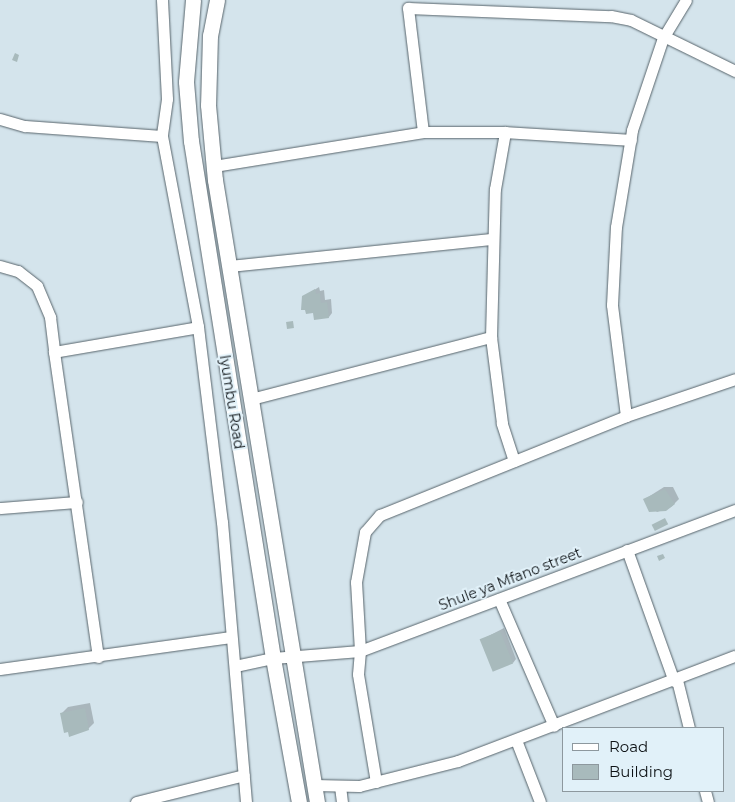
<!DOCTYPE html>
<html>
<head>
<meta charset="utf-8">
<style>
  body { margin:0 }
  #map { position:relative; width:735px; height:802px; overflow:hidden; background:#d4e4ec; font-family:Montserrat,sans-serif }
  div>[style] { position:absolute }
  .shadow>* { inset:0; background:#0003 }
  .building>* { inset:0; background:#a8babc; transform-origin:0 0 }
  .roads { filter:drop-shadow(0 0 1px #57646b) drop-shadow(0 0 1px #57646b) }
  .street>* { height:11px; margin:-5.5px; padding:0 5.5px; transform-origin:5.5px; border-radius:5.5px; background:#fff }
  .secondary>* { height:15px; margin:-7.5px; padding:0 7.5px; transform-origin:7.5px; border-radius:7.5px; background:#fff }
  span { translate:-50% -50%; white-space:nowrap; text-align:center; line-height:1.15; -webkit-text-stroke:4px #e1f1f9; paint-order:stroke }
  .street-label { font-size:14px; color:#0e1316 }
  .legend { position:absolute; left:562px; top:727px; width:162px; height:65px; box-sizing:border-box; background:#e1f1f9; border:1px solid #8d989e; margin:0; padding:6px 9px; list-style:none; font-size:15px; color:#0e1316 }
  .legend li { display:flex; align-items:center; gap:10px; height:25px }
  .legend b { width:25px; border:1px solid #8d989e }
</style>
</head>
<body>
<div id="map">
  <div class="shadow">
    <div style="clip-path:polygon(319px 287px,320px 291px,324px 290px,325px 300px,331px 299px,332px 313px,329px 317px,314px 312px,303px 297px)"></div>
    <div style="clip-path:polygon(664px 487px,673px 487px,679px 499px,671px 507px,657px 512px,645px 499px)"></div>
    <div style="clip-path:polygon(504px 628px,516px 659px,513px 663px,481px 640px)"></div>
    <div style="clip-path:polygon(90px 703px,94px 723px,88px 729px,69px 730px,62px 713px,68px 707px)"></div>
  </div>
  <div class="building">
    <div style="clip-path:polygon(15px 53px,19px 55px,17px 62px,12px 60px)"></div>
    <div style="clip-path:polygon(315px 289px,316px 294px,320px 293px,321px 303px,327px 302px,329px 318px,314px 320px,313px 313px,306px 314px,305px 310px,301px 310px,302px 296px)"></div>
    <div style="left:293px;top:321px;width:7px;height:7px;rotate:82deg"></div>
    <div style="clip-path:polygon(665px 489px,675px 504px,666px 511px,649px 512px,643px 499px)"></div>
    <div style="left:665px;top:518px;width:7px;height:15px;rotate:63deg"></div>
    <div style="clip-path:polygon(663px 554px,665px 558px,659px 561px,657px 556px)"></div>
    <div style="left:500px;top:631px;width:35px;height:22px;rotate:68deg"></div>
    <div style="clip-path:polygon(85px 708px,89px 730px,69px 737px,68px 732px,64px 733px,60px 713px)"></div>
  </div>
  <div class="roads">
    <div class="street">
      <div style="left:162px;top:0;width:99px;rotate:87.1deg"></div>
      <div style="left:167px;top:99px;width:37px;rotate:98deg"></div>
      <div style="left:0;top:119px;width:26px;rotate:16deg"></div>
      <div style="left:25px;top:126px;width:137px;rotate:4.2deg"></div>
      <div style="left:162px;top:136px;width:194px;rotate:79.3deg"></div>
      <div style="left:198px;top:327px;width:196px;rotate:83deg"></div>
      <div style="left:222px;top:522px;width:281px;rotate:85.1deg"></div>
      <div style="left:423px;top:132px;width:125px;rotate:-96.9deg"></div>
      <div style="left:408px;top:8px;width:203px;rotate:2.3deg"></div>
      <div style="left:611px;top:16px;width:20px;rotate:11deg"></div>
      <div style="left:631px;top:20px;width:116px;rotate:26.1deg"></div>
      <div style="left:214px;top:166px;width:212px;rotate:-9.2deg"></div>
      <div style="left:423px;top:132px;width:82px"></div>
      <div style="left:0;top:266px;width:19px;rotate:16deg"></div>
      <div style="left:18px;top:271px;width:24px;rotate:38deg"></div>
      <div style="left:37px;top:286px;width:34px;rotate:67deg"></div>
      <div style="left:50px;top:317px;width:35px;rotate:83deg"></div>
      <div style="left:230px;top:266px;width:264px;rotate:-5.9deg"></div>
      <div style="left:251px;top:399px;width:248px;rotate:-14.5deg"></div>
      <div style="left:626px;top:416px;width:112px;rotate:-97.2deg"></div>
      <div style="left:612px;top:305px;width:78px;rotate:-87.1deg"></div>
      <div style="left:616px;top:227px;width:98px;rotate:-80.6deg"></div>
      <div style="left:632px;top:130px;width:97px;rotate:-71.4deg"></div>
      <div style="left:663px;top:38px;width:44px;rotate:-58.8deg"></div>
      <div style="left:514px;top:461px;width:40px;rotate:-108deg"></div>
      <div style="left:502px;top:423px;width:87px;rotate:-97.3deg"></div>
      <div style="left:491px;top:337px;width:148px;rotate:-88.5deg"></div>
      <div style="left:495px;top:189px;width:58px;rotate:-80deg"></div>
      <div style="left:505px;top:132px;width:126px;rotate:3.6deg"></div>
      <div style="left:0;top:508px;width:77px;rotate:-4.5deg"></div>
      <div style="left:627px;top:550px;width:139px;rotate:70.3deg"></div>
      <div style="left:499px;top:599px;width:138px;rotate:66.6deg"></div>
      <div style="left:98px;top:657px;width:308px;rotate:-98.2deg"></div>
      <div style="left:54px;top:352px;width:146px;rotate:-9.8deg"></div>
      <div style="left:235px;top:666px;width:39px;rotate:-12deg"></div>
      <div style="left:273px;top:658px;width:87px;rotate:-4.6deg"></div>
      <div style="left:360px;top:651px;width:401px;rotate:-20.6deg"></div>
      <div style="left:0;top:669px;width:233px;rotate:-7.9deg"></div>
      <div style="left:677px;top:680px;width:49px;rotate:76deg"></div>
      <div style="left:516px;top:740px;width:66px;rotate:68.8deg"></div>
      <div style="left:376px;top:782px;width:109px;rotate:-99.5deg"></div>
      <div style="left:358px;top:674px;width:23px;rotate:-85deg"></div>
      <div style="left:360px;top:651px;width:69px;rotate:-93.3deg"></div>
      <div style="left:356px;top:582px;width:51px;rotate:-79.8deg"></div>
      <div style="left:365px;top:532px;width:23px;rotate:-49deg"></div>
      <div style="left:380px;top:515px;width:265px;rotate:-21.9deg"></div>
      <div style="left:626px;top:416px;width:115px;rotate:-18.7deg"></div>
      <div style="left:314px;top:785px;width:45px;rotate:1.3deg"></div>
      <div style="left:359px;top:786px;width:102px;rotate:-14.2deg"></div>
      <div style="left:458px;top:761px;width:296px;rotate:-20.8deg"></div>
      <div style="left:340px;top:786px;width:16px;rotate:83deg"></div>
      <div style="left:705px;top:791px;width:11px;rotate:75deg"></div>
      <div style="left:136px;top:802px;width:111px;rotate:-14deg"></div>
    </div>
    <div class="secondary">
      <div style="left:193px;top:0;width:82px;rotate:94.9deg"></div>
      <div style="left:186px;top:82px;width:59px;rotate:85.2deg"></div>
      <div style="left:191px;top:141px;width:523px;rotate:80.99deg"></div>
      <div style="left:273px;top:658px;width:146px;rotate:79.8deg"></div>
      <div style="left:217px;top:0;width:36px;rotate:101deg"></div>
      <div style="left:210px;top:35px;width:70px;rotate:91.6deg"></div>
      <div style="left:208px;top:105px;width:75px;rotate:84.7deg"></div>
      <div style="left:215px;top:180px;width:630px;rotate:80.69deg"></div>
    </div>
  </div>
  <div class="street-label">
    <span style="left:232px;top:402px;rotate:81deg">Iyumbu Road</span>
    <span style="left:510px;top:579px;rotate:-21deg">Shule ya Mfano street</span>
  </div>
  <ul class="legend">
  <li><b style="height:6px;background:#fff"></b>Road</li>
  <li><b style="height:14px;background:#a8babc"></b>Building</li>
  </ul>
</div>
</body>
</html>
